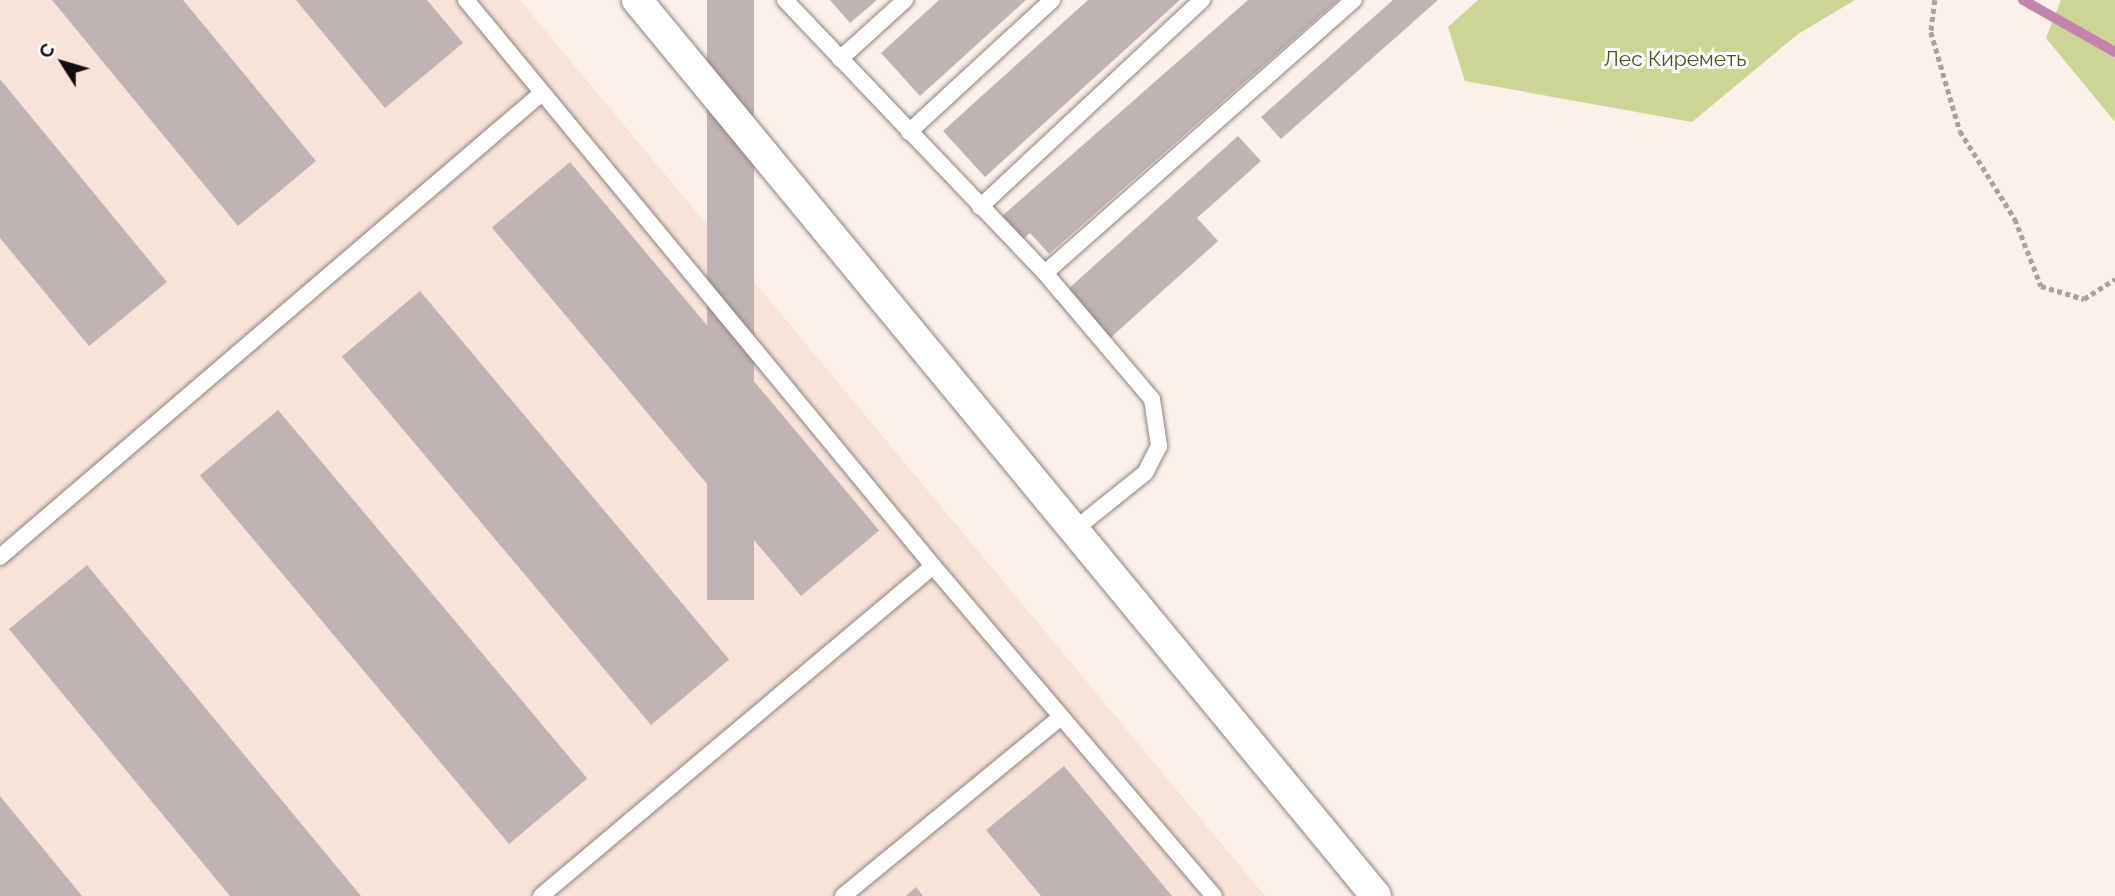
<!DOCTYPE html>
<html>
<head>
<meta charset="utf-8">
<style>
  body { margin:0 }
  #map { position:relative; width:2115px; height:896px; overflow:hidden; background:#fcf0ea; font-family:Raleway,sans-serif }
  div>[style] { position:absolute }
  .built>* { inset:0; background:#f7e3da }
  .green>* { inset:0; background:#ccd593 }
  .stream>* { height:10px; margin:-5px; padding:0 5px; transform-origin:5px; border-radius:5px; background:#c284af }
  .building>* { inset:0; background:#c0b3b4; transform-origin:0 0 }
  .path>* { height:4.5px; margin-top:-2.25px; transform-origin:0; background:repeating-linear-gradient(90deg,#aaa19c 0 5px,transparent 0 8.5px) }
  .roads { filter:drop-shadow(0 0 2px #8d827d) drop-shadow(0 0 2px #8d827d) }
  .service>* { height:16px; margin:-8px; padding:0 8px; transform-origin:8px; border-radius:8px; background:#fff }
  .minor>* { height:30px; margin:-15px; padding:0 15px; transform-origin:15px; border-radius:15px; background:#fff }
  span { translate:-50% -50%; white-space:nowrap; text-align:center; line-height:1.15; -webkit-text-stroke:6px #fff; paint-order:stroke }
  .park-label { font-size:21px; color:#4c521d }
  .north { position:absolute; left:28px; top:28px; width:70px; height:70px; -webkit-text-stroke:5px #fff; paint-order:stroke; rotate:307deg; font-size:19px; font-weight:700; line-height:28px; text-align:center; color:#120e0c }
  .north::after { content:''; display:block; margin:auto; width:24px; height:32px; background:#120e0c; clip-path:polygon(50% 0,100% 100%,50% 72%,0 100%) }
</style>
</head>
<body>
<div id="map">
  <div class="built">
    <div style="clip-path:polygon(0 0,520px 0,1265px 896px,0 896px)"></div>
  </div>
  <div class="green">
    <div style="clip-path:polygon(1478px 0,1855px 0,1798px 34px,1692px 122px,1465px 81px,1448px 27px)"></div>
    <div style="clip-path:polygon(2061px 0,2115px 0,2115px 122px,2046px 38px)"></div>
  </div>
  <div class="stream">
    <div style="left:2023px;top:0;width:106px;rotate:29.5deg"></div>
  </div>
  <div class="building">
    <div style="clip-path:polygon(52px 0,183px 0,316px 161px,238px 226px)"></div>
    <div style="clip-path:polygon(296px 0,427px 0,463px 43px,385px 108px)"></div>
    <div style="left:707px;top:0;width:47px;height:600px"></div>
    <div style="clip-path:polygon(830px 0,877px 0,850px 23px)"></div>
    <div style="clip-path:polygon(939px 0,1026px 0,920px 96px,881px 53px)"></div>
    <div style="clip-path:polygon(1088px 0,1180px 0,985px 177px,943px 131px)"></div>
    <div style="clip-path:polygon(1248px 0,1338px 0,1049px 254px,1030px 233px,1014px 247px,993px 224px)"></div>
    <div style="clip-path:polygon(1393px 0,1438px 0,1281px 139px,1261px 117px)"></div>
    <div style="clip-path:polygon(0 79px,167px 282px,89px 346px,0 238px)"></div>
    <div style="clip-path:polygon(1238px 136px,1261px 161px,1197px 218px,1218px 241px,1099px 348px,1056px 300px)"></div>
    <div style="left:570px;top:162px;width:481px;height:102px;rotate:50deg"></div>
    <div style="left:420px;top:291px;width:481px;height:102px;rotate:50deg"></div>
    <div style="left:278px;top:410px;width:481px;height:102px;rotate:50deg"></div>
    <div style="clip-path:polygon(87px 565px,361px 896px,230px 896px,9px 629px)"></div>
    <div style="clip-path:polygon(1064px 766px,1172px 896px,1041px 896px,986px 830px)"></div>
    <div style="clip-path:polygon(0 796px,82px 896px,0 896px)"></div>
    <div style="clip-path:polygon(916px 887px,923px 896px,906px 896px)"></div>
  </div>
  <div class="path">
    <div style="left:1935px;top:0;width:32px;rotate:97deg"></div>
    <div style="left:1931px;top:32px;width:103px;rotate:73.7deg"></div>
    <div style="left:1960px;top:131px;width:104px;rotate:58deg"></div>
    <div style="left:2015px;top:219px;width:72px;rotate:68.8deg"></div>
    <div style="left:2041px;top:286px;width:45px;rotate:16.8deg"></div>
    <div style="left:2084px;top:299px;width:37px;rotate:-33deg"></div>
  </div>
  <div class="roads">
    <div class="service">
      <div style="left:466px;top:0;width:734px;rotate:50.47deg"></div>
      <div style="left:785px;top:0;width:377px;rotate:46.4deg"></div>
      <div style="left:1045px;top:273px;width:165px;rotate:49.7deg"></div>
      <div style="left:1152px;top:399px;width:48px;rotate:81.5deg"></div>
      <div style="left:1159px;top:446px;width:30px;rotate:117deg"></div>
      <div style="left:1145px;top:473px;width:91px;rotate:141.2deg"></div>
      <div style="left:840px;top:59px;width:88px;rotate:-42.2deg"></div>
      <div style="left:909px;top:132px;width:195px;rotate:-42.7deg"></div>
      <div style="left:980px;top:207px;width:304px;rotate:-43deg"></div>
      <div style="left:1045px;top:273px;width:412px;rotate:-41.5deg"></div>
      <div style="left:0;top:557px;width:713px;rotate:-40.57deg"></div>
      <div style="left:541px;top:896px;width:512px;rotate:-40.09deg"></div>
      <div style="left:933px;top:566px;width:433px;rotate:49.6deg"></div>
      <div style="left:843px;top:896px;width:282px;rotate:-39.4deg"></div>
    </div>
    <div class="minor">
      <div style="left:637px;top:0;width:1161px;rotate:50.48deg"></div>
    </div>
  </div>
  <div class="park-label">
    <span style="left:1675px;top:59px">Лес Киреметь</span>
  </div>
  <div class="north">С</div>
</div>
</body>
</html>
